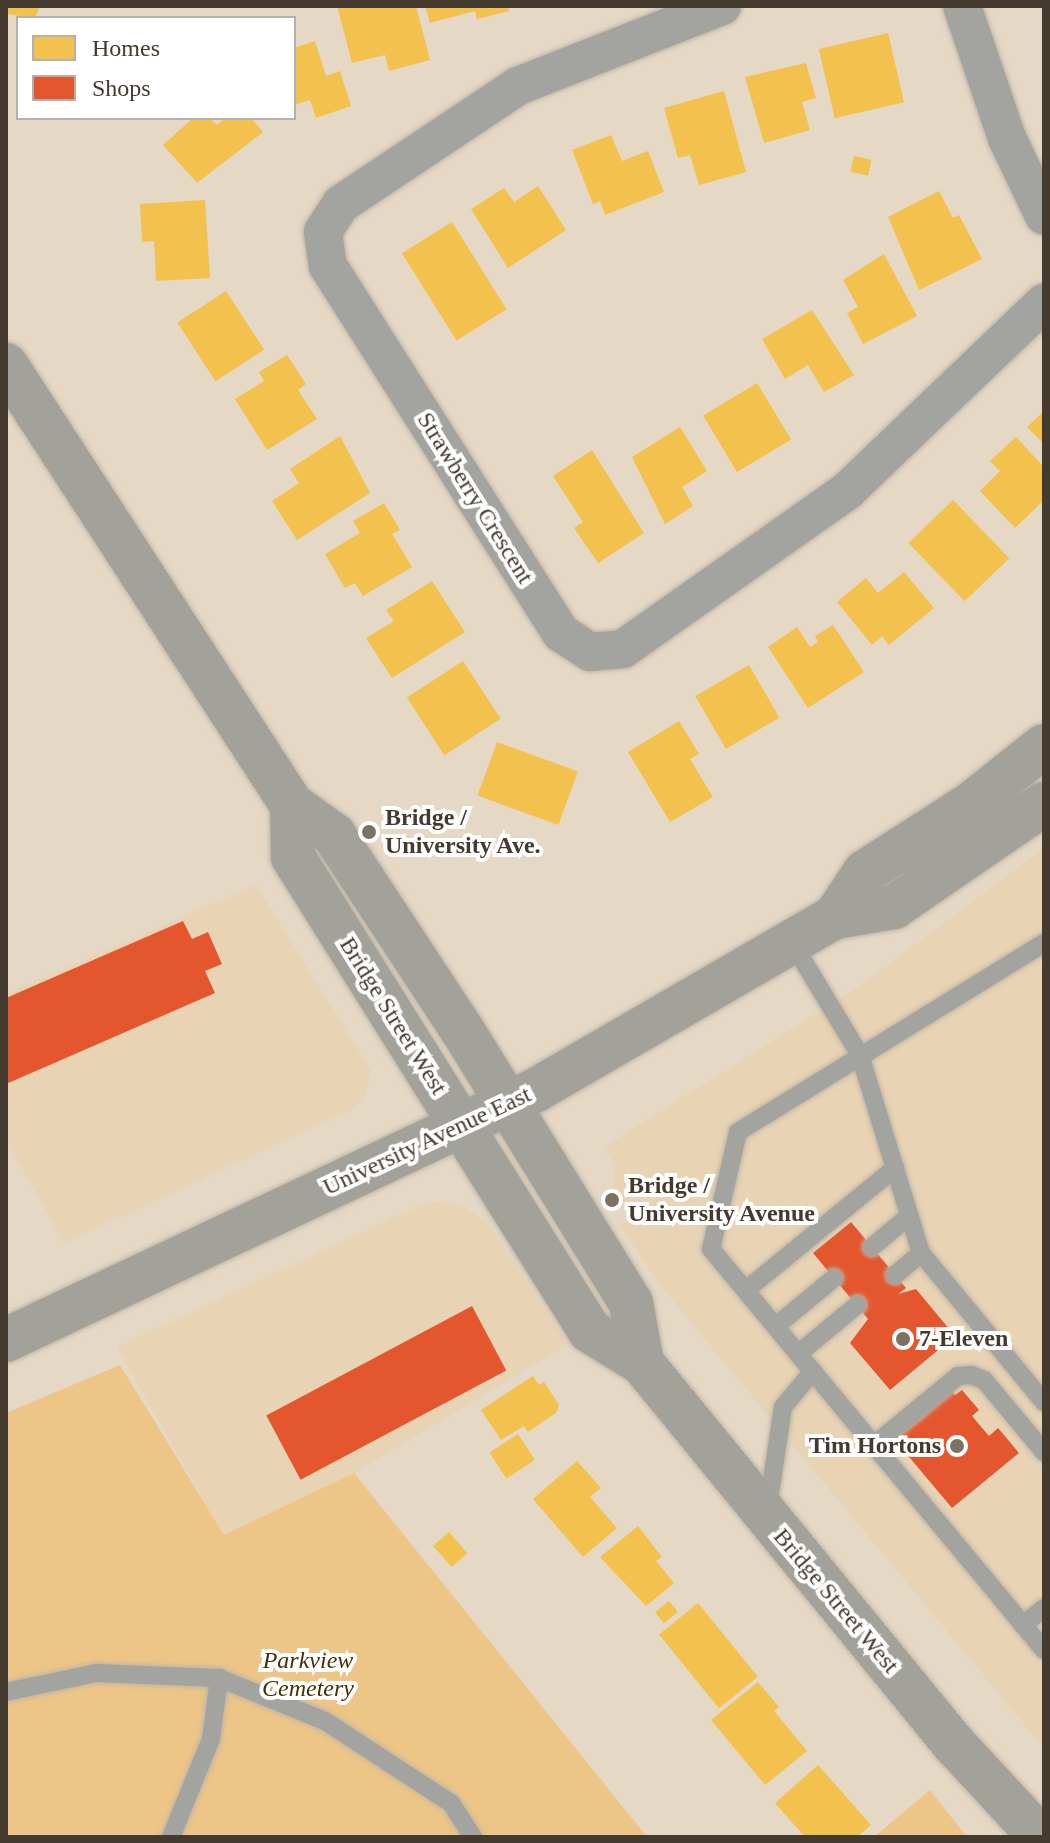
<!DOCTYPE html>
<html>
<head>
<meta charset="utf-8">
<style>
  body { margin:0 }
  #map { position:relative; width:1050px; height:1843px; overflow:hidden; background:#e5d8c5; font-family:"Times New Roman",serif }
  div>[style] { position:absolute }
  .built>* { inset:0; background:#e8d3b4 }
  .green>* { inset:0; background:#ecc587 }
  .homes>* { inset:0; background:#f2c14e; transform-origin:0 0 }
  .shops>* { inset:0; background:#e4572e; transform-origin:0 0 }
  .roads { filter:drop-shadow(0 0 2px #bfb4a6) drop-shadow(0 0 2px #bfb4a6) }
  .service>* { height:18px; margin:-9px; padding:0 9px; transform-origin:9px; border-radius:9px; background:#a3a49f }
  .minor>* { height:38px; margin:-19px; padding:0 19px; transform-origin:19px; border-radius:19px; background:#a3a49f }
  .secondary>* { height:44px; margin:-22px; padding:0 22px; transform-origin:22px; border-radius:22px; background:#a2a29b }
  .dots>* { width:22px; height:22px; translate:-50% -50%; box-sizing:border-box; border:4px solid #fff; border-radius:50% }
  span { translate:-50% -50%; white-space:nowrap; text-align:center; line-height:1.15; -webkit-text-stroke:8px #fff; paint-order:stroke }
  .street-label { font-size:24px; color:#443a2d }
  .poi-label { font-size:24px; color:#443a2d; font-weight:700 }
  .left { translate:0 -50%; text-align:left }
  .right { translate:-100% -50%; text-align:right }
  .park-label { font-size:24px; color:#472f04; font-style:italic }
  .frame { position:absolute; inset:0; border:8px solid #443a2d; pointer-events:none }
  .legend { position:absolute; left:16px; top:16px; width:280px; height:104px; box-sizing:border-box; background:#fff; border:2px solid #b4b0ab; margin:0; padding:10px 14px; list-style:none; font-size:24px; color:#443a2d }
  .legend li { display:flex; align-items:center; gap:16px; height:40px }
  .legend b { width:40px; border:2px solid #b4b0ab }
</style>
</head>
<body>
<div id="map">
  <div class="built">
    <div style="clip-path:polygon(1044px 848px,1044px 1748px,660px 1285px,619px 1224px,629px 1219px,612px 1189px,615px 1166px,604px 1147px,857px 988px)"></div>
    <div style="clip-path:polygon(256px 885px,371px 1071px,366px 1092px,355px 1108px,64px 1243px,6px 1139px,6px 994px)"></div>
    <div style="clip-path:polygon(443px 1201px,462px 1205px,487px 1223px,568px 1344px,354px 1473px,224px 1536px,117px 1347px,421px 1205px)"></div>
  </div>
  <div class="green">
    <div style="clip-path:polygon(120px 1365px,224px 1535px,354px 1473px,647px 1837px,6px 1837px,6px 1413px)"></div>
    <div style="clip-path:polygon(930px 1790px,967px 1837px,874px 1837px)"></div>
  </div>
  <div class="homes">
    <div style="clip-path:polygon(6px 6px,40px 6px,35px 18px,6px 14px)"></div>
    <div style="clip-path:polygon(337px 6px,416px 6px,430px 60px,389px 71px,385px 55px,352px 63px)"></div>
    <div style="clip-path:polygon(425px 6px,508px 6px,509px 11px,477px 19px,475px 11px,430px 23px)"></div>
    <div style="left:888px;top:33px;width:71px;height:71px;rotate:77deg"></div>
    <div style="clip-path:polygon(315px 41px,326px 76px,340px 71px,351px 106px,316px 118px,310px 100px,294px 105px,294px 48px)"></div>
    <div style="clip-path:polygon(806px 63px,816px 98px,802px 102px,810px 130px,764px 143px,745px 77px)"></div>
    <div style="clip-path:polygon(724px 91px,746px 172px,699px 185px,690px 155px,678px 158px,664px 108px)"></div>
    <div style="clip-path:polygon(193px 118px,210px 118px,217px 125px,225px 118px,251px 118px,263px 132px,197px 183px,163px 145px)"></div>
    <div style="clip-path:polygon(611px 135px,622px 161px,648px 151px,664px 192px,605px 215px,600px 201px,593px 204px,572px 150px)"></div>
    <div style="left:854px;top:156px;width:18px;height:16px;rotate:13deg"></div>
    <div style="clip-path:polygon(538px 186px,566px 230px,508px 268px,471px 209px,504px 188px,514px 202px)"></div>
    <div style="clip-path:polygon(939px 191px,953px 218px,959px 215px,982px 259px,919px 290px,888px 217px)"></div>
    <div style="clip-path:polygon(205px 200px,210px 278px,156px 281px,154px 241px,142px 242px,140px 204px)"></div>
    <div style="left:452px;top:222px;width:103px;height:59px;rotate:58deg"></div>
    <div style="clip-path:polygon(884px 254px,917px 316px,863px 344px,847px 313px,858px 307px,843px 280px)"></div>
    <div style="left:226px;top:291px;width:70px;height:58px;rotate:57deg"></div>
    <div style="clip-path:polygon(812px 310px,854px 375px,824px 392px,808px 365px,785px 379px,762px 339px)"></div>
    <div style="clip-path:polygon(287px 355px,306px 384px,298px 390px,317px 419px,267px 450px,235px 399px,264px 381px,259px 372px)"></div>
    <div style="left:757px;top:383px;width:66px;height:63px;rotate:59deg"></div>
    <div style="clip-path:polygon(1044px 411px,1044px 444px,1027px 427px)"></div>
    <div style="clip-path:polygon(680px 427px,707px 471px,682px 487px,693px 506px,665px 524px,632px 457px)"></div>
    <div style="clip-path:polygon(340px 436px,370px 493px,297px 540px,272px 501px,299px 483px,290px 469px)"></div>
    <div style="clip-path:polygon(1016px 437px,1044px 467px,1044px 500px,1015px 528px,980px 491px,1000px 471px,990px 461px)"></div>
    <div style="clip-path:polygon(592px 450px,644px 533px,598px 563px,574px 528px,583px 522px,553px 476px)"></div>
    <div style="left:953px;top:500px;width:81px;height:62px;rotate:46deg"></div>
    <div style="clip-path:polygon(384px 503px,400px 530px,392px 534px,412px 567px,363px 596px,355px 583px,345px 588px,325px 554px,360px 533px,353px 521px)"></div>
    <div style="clip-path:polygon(904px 572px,934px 608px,889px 645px,882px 636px,872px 645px,837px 602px,866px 578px,878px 593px)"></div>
    <div style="clip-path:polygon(432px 581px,465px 632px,392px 678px,366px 638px,394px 621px,386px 610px)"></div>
    <div style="clip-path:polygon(833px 625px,864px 672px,808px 708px,768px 647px,797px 627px,810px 647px,818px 642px,815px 636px)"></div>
    <div style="left:463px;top:661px;width:69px;height:67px;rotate:57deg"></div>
    <div style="left:749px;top:665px;width:61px;height:62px;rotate:60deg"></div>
    <div style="clip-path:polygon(679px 721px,699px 754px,690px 759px,713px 797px,670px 822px,628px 752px)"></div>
    <div style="left:497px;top:742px;width:86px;height:57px;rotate:20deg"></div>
    <div style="clip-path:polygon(533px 1376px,539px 1385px,544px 1382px,559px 1405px,557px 1412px,528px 1432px,524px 1426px,501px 1440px,481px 1410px)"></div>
    <div style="left:518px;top:1434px;width:31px;height:34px;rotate:57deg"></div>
    <div style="clip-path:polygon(577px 1461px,601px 1488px,590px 1497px,617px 1528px,583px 1557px,533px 1499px)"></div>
    <div style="clip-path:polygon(638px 1526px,662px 1557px,656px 1561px,674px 1583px,646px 1606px,600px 1557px)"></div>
    <div style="left:449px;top:1532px;width:28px;height:21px;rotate:49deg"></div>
    <div style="left:669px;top:1601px;width:14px;height:18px;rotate:51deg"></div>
    <div style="left:698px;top:1603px;width:95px;height:50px;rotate:51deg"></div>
    <div style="clip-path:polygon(758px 1682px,779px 1707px,774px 1711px,807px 1751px,765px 1785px,711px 1720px)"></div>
    <div style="clip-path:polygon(818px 1765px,871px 1825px,857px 1837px,805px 1837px,775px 1803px)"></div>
  </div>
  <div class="shops">
    <div style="clip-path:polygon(183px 921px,192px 939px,208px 932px,222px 964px,205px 971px,215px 993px,6px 1084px,6px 998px)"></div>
    <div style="clip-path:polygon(851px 1222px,906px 1288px,898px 1294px,916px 1289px,955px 1336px,890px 1390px,850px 1343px,868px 1319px,813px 1253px)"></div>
    <div style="left:472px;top:1306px;width:73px;height:233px;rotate:62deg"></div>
    <div style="clip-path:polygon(962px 1390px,979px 1410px,972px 1416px,989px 1436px,998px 1428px,1019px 1453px,952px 1508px,894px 1439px,952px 1391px,955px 1395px)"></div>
  </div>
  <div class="roads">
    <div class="service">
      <div style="left:1044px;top:943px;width:360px;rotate:148.3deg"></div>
      <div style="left:738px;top:1132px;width:120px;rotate:103deg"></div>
      <div style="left:711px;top:1249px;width:521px;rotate:50.29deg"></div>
      <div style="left:793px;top:944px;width:130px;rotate:58.9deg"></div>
      <div style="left:860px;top:1055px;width:207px;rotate:72.9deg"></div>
      <div style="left:921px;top:1253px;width:193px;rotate:50.5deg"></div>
      <div style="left:872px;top:1247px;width:48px;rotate:-40deg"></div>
      <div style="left:895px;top:1275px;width:34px;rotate:-40deg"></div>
      <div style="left:746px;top:1290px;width:193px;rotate:-39.3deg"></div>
      <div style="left:776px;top:1326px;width:75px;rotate:-39.6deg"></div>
      <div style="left:798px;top:1354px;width:77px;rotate:-39.7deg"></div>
      <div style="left:874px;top:1445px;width:109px;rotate:-39.4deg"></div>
      <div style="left:958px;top:1376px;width:13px;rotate:-4deg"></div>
      <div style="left:971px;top:1375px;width:14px;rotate:21deg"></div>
      <div style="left:984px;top:1380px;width:94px;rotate:50.2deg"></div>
      <div style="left:768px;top:1507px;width:101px;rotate:-81.5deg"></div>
      <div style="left:783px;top:1407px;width:47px;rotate:-50.2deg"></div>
      <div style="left:1023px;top:1625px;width:27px;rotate:-39deg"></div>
      <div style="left:6px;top:1692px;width:92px;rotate:-11.9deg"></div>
      <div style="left:96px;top:1673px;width:123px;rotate:2.3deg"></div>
      <div style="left:219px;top:1678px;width:114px;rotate:22.1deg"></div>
      <div style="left:325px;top:1721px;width:150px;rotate:33.1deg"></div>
      <div style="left:451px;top:1803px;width:40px;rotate:57.1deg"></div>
      <div style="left:171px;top:1837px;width:106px;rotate:-67.8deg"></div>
      <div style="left:211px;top:1739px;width:62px;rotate:-82.5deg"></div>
    </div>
    <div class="minor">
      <div style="left:722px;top:6px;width:219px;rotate:158.6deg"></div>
      <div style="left:518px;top:86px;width:213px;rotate:146.3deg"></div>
      <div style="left:341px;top:204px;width:33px;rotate:123deg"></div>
      <div style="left:323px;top:232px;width:34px;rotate:82deg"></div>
      <div style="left:328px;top:266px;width:435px;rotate:57.6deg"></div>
      <div style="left:561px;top:633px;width:35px;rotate:33deg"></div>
      <div style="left:590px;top:652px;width:33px;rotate:-5deg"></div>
      <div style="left:623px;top:649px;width:276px;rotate:-35.2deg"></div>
      <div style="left:848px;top:490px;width:271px;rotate:-43.7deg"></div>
      <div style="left:962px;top:6px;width:139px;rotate:71.2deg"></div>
      <div style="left:1007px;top:138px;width:86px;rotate:64.6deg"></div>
    </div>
    <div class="secondary">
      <div style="left:6px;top:365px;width:525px;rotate:56.98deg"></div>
      <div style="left:292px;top:805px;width:52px;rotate:35.5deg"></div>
      <div style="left:334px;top:835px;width:231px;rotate:56.7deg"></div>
      <div style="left:461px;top:1028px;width:323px;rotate:58.3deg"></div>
      <div style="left:631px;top:1303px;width:61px;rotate:79.6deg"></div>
      <div style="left:292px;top:805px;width:52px;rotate:88.9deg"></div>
      <div style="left:293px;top:857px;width:559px;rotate:57.93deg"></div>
      <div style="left:590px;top:1331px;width:61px;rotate:31.6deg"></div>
      <div style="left:642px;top:1363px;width:492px;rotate:50.7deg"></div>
      <div style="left:954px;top:1744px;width:127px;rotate:47.2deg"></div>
      <div style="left:835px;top:917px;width:54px;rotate:-56.3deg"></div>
      <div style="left:865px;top:872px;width:126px;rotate:-32.7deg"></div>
      <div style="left:971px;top:804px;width:93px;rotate:-38.5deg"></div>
      <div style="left:6px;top:1340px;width:586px;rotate:-25.25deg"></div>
      <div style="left:536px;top:1090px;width:345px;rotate:-30.1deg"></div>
      <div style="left:835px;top:917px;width:60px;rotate:-9.6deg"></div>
      <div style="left:894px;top:907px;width:182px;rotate:-34.5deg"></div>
    </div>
  </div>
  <div class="dots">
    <div style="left:369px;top:832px;background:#7c7162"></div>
    <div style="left:612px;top:1200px;background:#7c7162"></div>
    <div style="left:903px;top:1339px;background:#7c7162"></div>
    <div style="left:957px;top:1446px;background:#7c7162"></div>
  </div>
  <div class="street-label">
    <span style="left:475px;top:498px;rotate:58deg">Strawberry Crescent</span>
    <span style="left:393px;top:1016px;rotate:58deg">Bridge Street West</span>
    <span style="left:427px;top:1141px;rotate:-25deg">University Avenue East</span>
    <span style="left:836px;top:1601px;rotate:50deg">Bridge Street West</span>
  </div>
  <div class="poi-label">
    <span class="left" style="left:385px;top:832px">Bridge /<br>University Ave.</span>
    <span class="left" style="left:628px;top:1200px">Bridge /<br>University Avenue</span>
    <span class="left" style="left:919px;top:1339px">7-Eleven</span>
    <span class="right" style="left:941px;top:1446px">Tim Hortons</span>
  </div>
  <div class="park-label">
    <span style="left:308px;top:1675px">Parkview<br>Cemetery</span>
  </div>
  <div class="frame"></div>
  <ul class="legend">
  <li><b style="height:22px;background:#f2c14e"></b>Homes</li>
  <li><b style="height:22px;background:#e4572e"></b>Shops</li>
  </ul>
</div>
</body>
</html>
